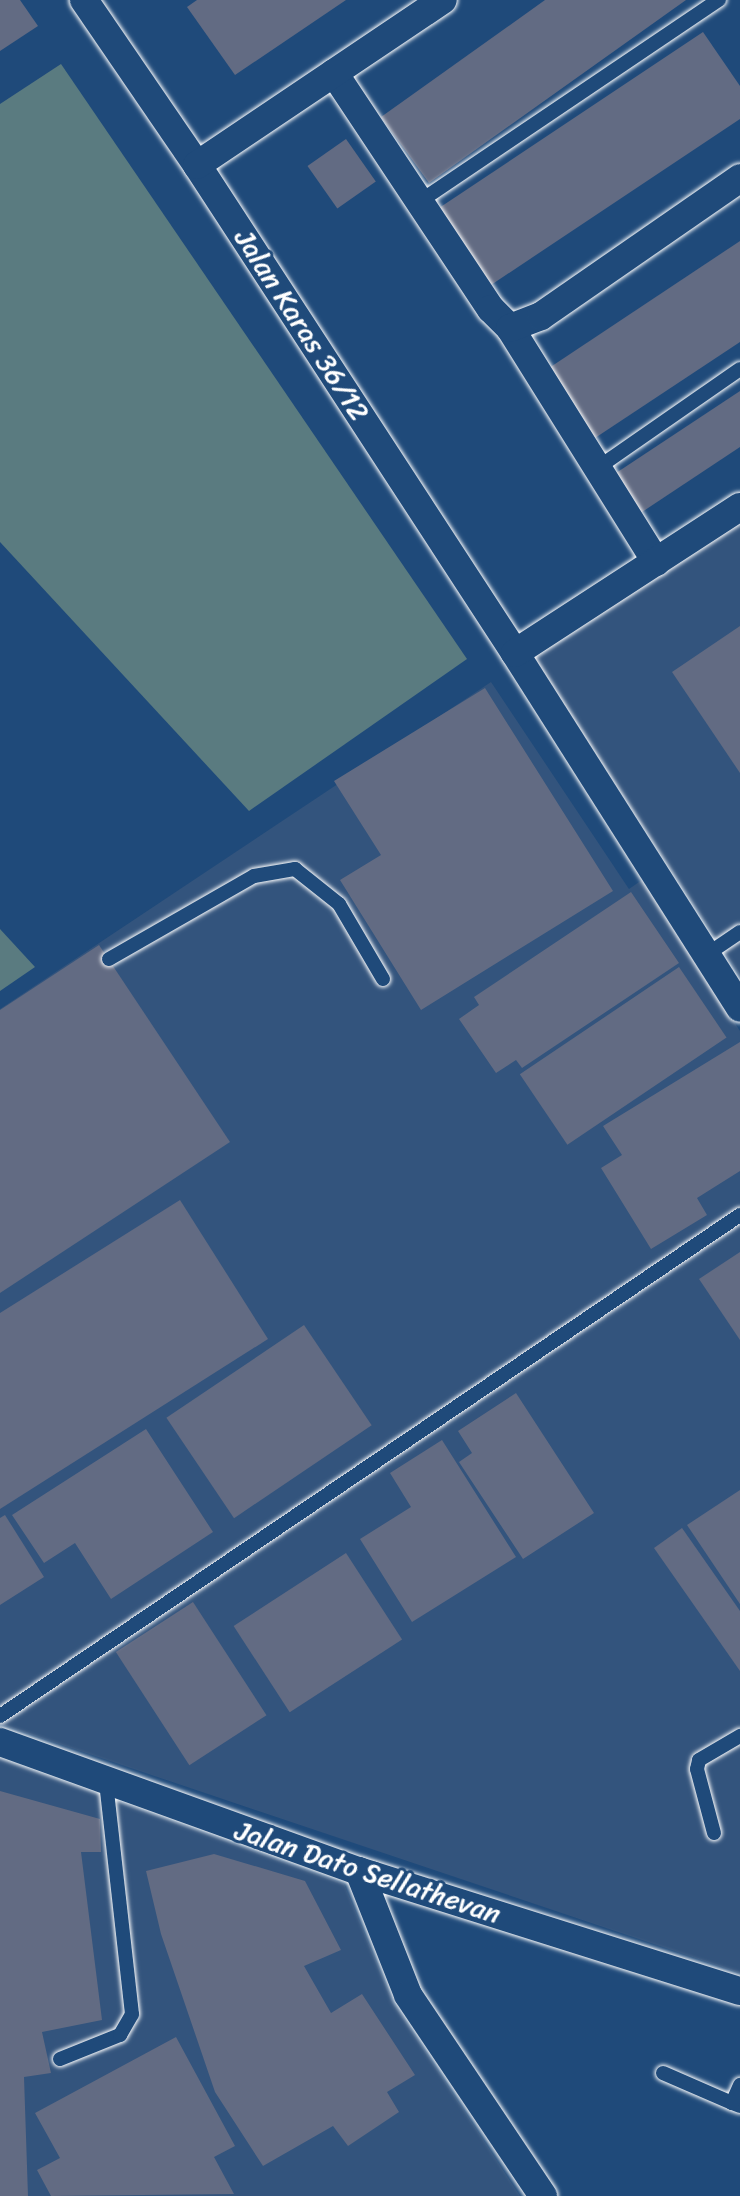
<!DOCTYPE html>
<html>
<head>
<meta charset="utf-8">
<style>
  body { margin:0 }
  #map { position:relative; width:740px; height:2196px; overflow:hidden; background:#1f4a7a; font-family:Sriracha,sans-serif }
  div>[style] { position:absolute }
  .built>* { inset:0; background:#33547d }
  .green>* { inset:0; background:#5a7b80 }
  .building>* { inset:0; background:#626b83; transform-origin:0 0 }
  .roads { filter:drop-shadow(0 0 2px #fff) drop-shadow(0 0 2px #fff) }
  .lane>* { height:14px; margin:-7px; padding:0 7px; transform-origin:7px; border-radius:7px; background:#1f4a7a }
  .street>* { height:28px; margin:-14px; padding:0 14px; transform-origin:14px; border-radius:14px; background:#1f4a7a }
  span { translate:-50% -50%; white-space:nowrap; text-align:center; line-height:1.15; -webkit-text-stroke:6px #1f4a7a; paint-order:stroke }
  .street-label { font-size:28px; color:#fff }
</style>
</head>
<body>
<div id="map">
  <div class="built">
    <div style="clip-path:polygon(740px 521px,740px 976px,533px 657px)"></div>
    <div style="clip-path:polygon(491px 682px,629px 889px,642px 880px,740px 1031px,740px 1973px,0 1724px,0 1009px)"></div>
    <div style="clip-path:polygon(0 1758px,344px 1884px,393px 2002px,520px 2196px,0 2196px)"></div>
  </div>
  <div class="green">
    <div style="clip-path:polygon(61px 64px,467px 659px,249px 811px,0 542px,0 104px)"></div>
    <div style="clip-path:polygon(0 929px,35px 967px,0 991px)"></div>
  </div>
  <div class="building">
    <div style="clip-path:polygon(0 0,20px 0,38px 26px,0 51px)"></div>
    <div style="clip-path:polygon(197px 0,346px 0,235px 75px,187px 7px)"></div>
    <div style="clip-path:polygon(545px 0,686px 0,429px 183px,381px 117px)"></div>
    <div style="clip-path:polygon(703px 32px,740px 86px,740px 119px,491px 285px,439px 208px)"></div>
    <div style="left:346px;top:139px;width:52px;height:47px;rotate:55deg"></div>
    <div style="clip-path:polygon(740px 241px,740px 342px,595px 438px,549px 368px)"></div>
    <div style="clip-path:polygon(740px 391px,740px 447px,636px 516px,610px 477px)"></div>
    <div style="clip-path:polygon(740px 626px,740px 773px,672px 672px)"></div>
    <div style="clip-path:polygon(485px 688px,613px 891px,421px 1010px,340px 880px,381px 855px,334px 781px)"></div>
    <div style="clip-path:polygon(631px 892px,679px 963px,522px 1068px,516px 1060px,496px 1073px,459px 1019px,479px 1005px,474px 997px)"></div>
    <div style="clip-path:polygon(99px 945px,230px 1142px,0 1293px,0 1010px)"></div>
    <div style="left:679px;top:967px;width:85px;height:192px;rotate:56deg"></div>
    <div style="clip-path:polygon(740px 1042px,740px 1171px,697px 1198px,707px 1215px,651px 1249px,601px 1168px,622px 1155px,603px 1126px)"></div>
    <div style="clip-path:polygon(180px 1200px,268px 1339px,0 1509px,0 1313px)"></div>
    <div style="clip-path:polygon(740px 1252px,740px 1340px,699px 1279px)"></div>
    <div style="left:304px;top:1325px;width:121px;height:166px;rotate:56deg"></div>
    <div style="clip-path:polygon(516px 1393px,594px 1513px,523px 1559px,459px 1462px,472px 1453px,458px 1431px)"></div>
    <div style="clip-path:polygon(146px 1429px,213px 1532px,111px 1599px,75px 1543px,44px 1563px,12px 1515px)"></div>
    <div style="clip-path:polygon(442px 1440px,516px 1557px,412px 1622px,360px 1539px,411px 1507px,390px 1473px)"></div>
    <div style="clip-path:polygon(740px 1490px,740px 1604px,687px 1525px)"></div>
    <div style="clip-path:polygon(5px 1515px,44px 1577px,0 1605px,0 1518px)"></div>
    <div style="clip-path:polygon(682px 1528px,740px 1611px,740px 1671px,654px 1548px)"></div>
    <div style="left:346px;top:1553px;width:103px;height:134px;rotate:57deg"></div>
    <div style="left:193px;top:1602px;width:135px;height:92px;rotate:57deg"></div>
    <div style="clip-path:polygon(0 1791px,100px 1819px,101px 1852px,81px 1852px,102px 2020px,42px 2032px,51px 2073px,24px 2077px,28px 2196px,0 2196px)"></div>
    <div style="clip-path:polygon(214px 1854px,305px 1881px,341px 1950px,304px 1966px,331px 2013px,362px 1994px,415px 2075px,387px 2092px,399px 2112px,348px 2146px,333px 2126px,263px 2166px,215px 2092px,161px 1934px,146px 1871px)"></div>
    <div style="clip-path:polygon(176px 2037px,235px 2146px,214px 2157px,234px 2194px,51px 2196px,37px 2170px,60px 2158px,35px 2113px)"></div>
  </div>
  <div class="roads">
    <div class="lane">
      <div style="left:419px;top:202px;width:362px;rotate:-34deg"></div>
      <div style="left:596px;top:469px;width:175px;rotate:-34.8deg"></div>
      <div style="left:706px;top:955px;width:41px;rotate:-34.1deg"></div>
      <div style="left:109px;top:959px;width:167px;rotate:-29.8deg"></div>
      <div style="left:254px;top:876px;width:42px;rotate:-9.7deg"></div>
      <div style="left:295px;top:869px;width:56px;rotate:38.5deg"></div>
      <div style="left:339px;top:904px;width:87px;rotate:59.6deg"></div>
      <div style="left:0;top:1716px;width:894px;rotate:-34.1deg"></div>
      <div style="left:714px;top:1833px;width:66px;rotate:-104.9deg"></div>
      <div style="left:697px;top:1769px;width:9px;rotate:-77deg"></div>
      <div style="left:699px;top:1760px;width:48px;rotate:-30.3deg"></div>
      <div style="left:60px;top:2059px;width:65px;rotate:-21.8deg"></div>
      <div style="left:120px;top:2035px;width:24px;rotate:-60deg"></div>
      <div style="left:132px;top:2014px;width:232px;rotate:-96.4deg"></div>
      <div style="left:663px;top:2073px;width:75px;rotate:23.5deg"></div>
      <div style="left:740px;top:2106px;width:9px;rotate:-159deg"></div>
      <div style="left:732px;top:2103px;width:20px;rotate:-66deg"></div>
    </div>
    <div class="street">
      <div style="left:84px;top:0;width:200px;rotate:55.6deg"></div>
      <div style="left:197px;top:165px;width:582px;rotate:56.91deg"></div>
      <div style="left:515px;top:653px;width:420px;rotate:57.6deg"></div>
      <div style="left:334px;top:73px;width:283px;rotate:56.4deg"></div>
      <div style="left:491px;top:309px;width:27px;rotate:45deg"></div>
      <div style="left:510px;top:328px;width:276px;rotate:58deg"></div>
      <div style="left:197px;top:165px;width:296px;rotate:-33.9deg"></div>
      <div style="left:510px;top:328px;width:33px;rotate:-21deg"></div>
      <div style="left:541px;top:316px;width:242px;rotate:-34.7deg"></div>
      <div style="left:515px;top:653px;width:268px;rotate:-33deg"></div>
      <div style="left:0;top:1742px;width:381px;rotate:19.8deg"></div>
      <div style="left:359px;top:1871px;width:399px;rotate:17.5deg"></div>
      <div style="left:359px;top:1871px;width:133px;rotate:68.4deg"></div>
      <div style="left:408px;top:1995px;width:242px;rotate:56.1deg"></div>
    </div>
  </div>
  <div class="street-label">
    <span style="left:302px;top:325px;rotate:57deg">Jalan Karas 36/12</span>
    <span style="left:368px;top:1872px;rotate:18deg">Jalan Dato Sellathevan</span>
  </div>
</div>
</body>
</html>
